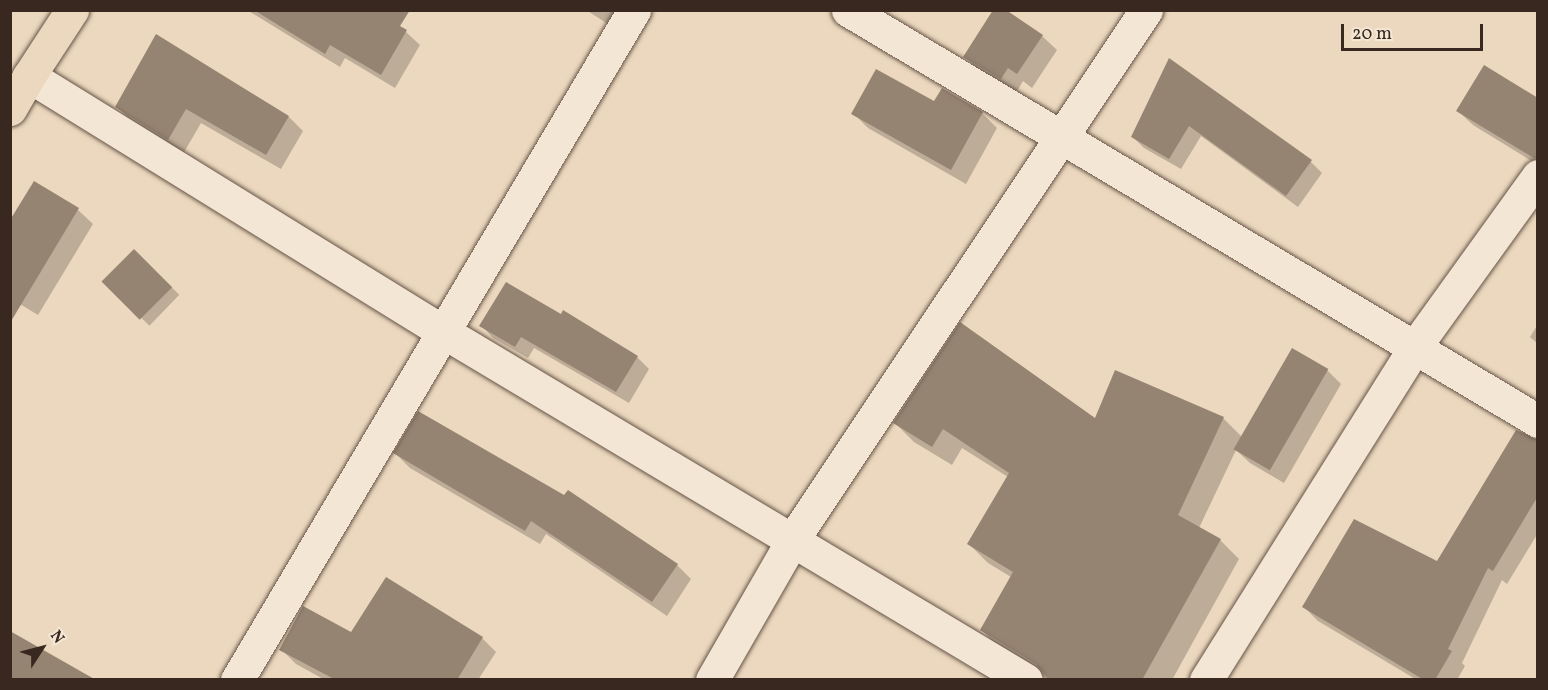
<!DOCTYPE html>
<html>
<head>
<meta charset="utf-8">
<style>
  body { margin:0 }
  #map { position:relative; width:1548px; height:690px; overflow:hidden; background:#ecd8be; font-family:Vollkorn,serif }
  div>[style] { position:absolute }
  .shadow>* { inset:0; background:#0003; transform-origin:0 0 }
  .building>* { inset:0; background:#968472; transform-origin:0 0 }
  .roads { filter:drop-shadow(0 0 2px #655447) drop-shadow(0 0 2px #655447) }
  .minor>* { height:33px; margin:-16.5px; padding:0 16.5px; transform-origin:16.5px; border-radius:16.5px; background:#f3e6d5 }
  .major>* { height:33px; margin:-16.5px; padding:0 16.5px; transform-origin:16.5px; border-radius:16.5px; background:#ecd8be }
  span { translate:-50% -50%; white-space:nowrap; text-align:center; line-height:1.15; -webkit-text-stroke:4.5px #f3e6d5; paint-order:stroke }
  .frame { position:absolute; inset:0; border:12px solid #38281f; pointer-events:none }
  .north { position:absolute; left:12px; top:618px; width:60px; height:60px; -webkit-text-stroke:4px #f3e6d5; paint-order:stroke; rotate:54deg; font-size:16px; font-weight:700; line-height:24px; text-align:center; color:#38281f }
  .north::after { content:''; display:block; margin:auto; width:21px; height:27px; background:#38281f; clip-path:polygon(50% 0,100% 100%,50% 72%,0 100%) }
  .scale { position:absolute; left:1341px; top:24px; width:142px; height:27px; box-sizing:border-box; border:3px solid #38281f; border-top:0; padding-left:8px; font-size:18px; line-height:21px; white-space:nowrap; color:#38281f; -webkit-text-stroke:4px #f3e6d5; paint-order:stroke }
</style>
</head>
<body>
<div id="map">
  <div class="shadow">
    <div style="clip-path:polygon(247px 10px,350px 10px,406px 32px,420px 45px,395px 88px,345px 58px,340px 67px)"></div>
    <div style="clip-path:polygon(586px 10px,640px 10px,625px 35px)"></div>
    <div style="clip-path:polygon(157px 36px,289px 117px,303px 131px,281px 169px,201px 123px,183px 154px,131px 121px,117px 107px)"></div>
    <div style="clip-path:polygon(1042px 36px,1057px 50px,1032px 88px,1023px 81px,1016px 93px,979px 71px,965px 56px)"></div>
    <div style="clip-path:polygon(1170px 60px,1311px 162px,1322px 173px,1298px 207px,1201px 136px,1181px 169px,1144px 148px,1132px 136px)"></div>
    <div style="clip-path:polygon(1538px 99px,1538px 165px,1473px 125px,1458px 111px)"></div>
    <div style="clip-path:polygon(934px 103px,982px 113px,997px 128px,966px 184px,868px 128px,853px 113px)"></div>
    <div style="clip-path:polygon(34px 183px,78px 210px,93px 224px,38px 315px,10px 298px)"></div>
    <div style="left:134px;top:251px;width:63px;height:43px;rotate:44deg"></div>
    <div style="clip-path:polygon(1538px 324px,1538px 344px,1530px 337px)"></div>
    <div style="clip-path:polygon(481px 325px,637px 357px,649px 369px,629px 403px,534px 348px,528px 358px,493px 338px)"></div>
    <div style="clip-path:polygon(1327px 370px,1341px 384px,1284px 483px,1250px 463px,1236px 450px,1199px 528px,1220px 540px,1239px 559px,1172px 680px,1049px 680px,1001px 650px,982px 630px,1011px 577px,988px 563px,969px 544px,1008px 477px,962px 448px,952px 465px,914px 442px,895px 423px,1223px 418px,1242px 437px)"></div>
    <div style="clip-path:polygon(1538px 443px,1538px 533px,1507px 584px,1502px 580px,1462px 663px,1465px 666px,1457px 680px,1417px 680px,1318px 621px,1304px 607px,1438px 562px)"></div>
    <div style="clip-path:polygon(395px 453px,677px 565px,691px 579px,667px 616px,546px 534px,540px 544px,410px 468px)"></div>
    <div style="clip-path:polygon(352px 634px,482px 638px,496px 652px,478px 680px,325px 680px,296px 664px,281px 649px)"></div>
  </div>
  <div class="building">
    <div style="clip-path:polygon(254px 10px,410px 10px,400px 26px,407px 30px,381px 75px,330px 45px,325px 54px)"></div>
    <div style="clip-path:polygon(993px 10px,1006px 10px,1043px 35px,1017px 74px,1008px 68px,1001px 79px,963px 57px)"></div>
    <div style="clip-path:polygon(156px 34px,289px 116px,266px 155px,186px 109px,168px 140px,115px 107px)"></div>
    <div style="clip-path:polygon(1169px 58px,1312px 160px,1286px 196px,1189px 126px,1169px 159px,1131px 137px)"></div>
    <div style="clip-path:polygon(1484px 65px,1538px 98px,1538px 158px,1534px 158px,1456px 111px)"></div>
    <div style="clip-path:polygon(876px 69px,934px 101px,942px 88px,983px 112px,951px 170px,851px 114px)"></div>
    <div style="clip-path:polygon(34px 181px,79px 208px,10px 323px,10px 220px)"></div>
    <div style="left:134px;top:249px;width:54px;height:46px;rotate:45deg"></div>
    <div style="clip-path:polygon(506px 282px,561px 314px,563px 310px,638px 356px,616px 392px,521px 337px,515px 347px,479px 326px)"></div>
    <div style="clip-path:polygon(960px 322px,1095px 418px,1115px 370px,1224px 417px,1178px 515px,1221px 539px,1142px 680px,1049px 680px,1036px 664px,980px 630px,1013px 572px,967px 544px,1009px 473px,943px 429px,932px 447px,893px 423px)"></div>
    <div style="left:1292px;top:348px;width:42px;height:117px;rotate:30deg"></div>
    <div style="clip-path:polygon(418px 411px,564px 495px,568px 490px,678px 564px,652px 602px,531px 521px,525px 531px,393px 453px)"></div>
    <div style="clip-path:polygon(1516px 430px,1538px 440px,1538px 496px,1493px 571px,1488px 568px,1448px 649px,1452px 651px,1435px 680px,1424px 680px,1302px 607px,1354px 519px,1437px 561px)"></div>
    <div style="clip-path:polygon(386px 577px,483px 637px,457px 680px,336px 680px,279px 650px,303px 606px,351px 632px)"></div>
    <div style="clip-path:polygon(10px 631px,96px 680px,10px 680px)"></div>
  </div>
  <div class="roads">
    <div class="minor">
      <div style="left:848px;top:10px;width:803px;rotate:30.78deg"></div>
      <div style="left:29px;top:76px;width:485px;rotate:31.7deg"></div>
      <div style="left:442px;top:331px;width:680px;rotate:30.86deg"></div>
      <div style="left:237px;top:680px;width:779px;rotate:-59.35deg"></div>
      <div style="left:712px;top:680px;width:163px;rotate:-60.1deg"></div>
      <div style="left:793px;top:539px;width:636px;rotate:-56.28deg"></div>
      <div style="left:1206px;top:680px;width:392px;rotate:-57.9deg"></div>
      <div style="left:1414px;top:348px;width:212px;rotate:-54.2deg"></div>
    </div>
    <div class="major">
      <div style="left:10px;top:109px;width:38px;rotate:-60deg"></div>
      <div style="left:29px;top:76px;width:79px;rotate:-56.9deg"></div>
    </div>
  </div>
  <div class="frame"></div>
  <div class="north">N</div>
  <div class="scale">20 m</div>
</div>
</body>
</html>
